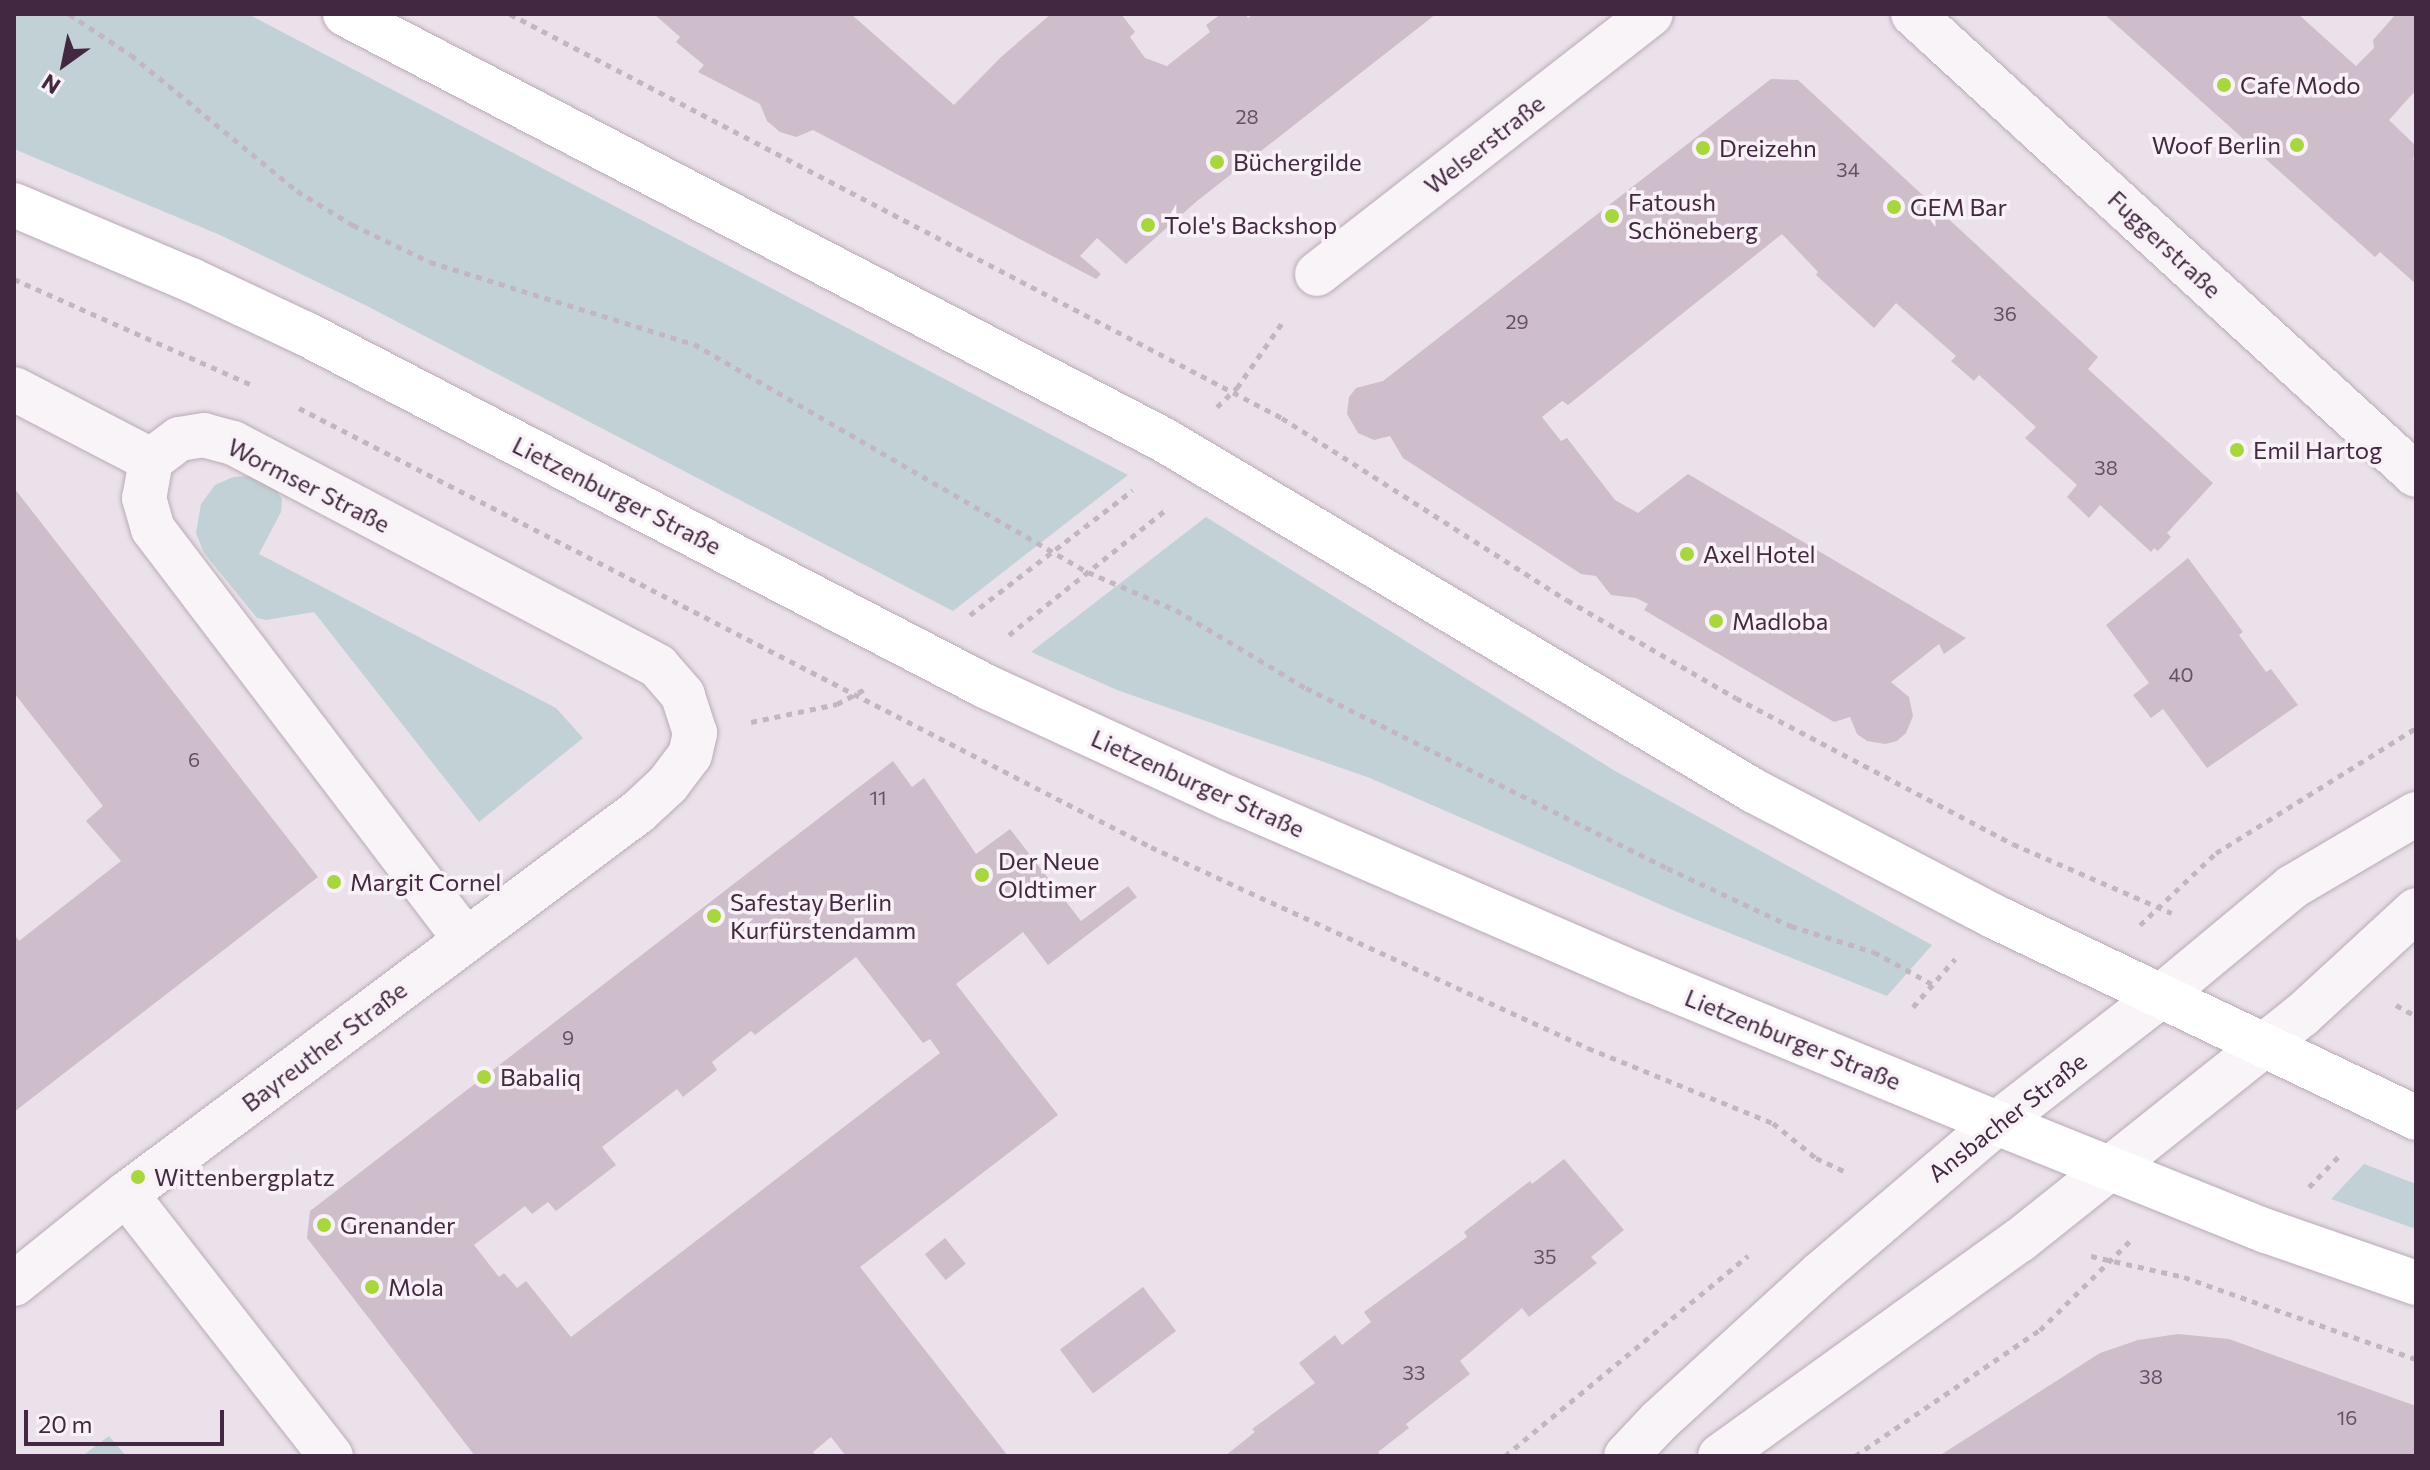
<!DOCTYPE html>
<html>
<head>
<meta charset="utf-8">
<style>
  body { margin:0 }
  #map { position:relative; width:2430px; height:1470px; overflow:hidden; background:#ebe1ea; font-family:Commissioner,sans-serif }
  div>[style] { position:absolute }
  .green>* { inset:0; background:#c2d1d5 }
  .building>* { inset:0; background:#cebecc; transform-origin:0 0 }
  .path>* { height:5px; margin-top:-2.5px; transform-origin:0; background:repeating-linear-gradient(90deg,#c2b7c1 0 6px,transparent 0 12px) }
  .roads { filter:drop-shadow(0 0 2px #b9aab7) drop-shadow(0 0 2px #b9aab7) }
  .minor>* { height:44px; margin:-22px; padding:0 22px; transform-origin:22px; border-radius:22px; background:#f8f4f8 }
  .major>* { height:44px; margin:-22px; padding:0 22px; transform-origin:22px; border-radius:22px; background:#fff }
  .dots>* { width:22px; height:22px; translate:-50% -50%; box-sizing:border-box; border:4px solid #f8f1f7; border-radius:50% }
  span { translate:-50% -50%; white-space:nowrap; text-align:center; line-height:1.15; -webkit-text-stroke:7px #f8f1f7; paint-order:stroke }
  .number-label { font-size:20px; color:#664e64 }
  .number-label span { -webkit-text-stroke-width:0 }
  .poi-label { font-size:24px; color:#432841 }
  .left { translate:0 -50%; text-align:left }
  .right { translate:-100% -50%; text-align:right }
  .street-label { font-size:24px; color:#432841 }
  .frame { position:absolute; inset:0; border:16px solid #432841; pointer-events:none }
  .north { position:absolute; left:24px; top:24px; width:80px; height:80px; -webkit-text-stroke:6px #f8f1f7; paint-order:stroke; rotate:213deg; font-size:22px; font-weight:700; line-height:32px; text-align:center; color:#432841 }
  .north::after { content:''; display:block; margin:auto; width:28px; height:36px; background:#432841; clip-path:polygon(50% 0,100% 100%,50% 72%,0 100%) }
  .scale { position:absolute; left:24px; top:1410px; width:200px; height:36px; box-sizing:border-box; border:4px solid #432841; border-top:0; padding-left:10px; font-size:24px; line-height:28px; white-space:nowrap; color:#432841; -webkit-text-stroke:6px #f8f1f7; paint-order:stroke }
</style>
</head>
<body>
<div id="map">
  <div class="green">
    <div style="clip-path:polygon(14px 14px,248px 14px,1128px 475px,953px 611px,367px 306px,220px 235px,14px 149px)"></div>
    <div style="clip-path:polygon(250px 476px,274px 487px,282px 499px,281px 512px,259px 554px,556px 708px,583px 738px,479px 822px,314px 612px,266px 620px,257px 618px,204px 553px,196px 533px,201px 504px,215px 485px,233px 477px)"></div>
    <div style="clip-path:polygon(1206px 517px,1615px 771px,1932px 945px,1887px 996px,1682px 914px,1370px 778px,1117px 690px,1031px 652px)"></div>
    <div style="clip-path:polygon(2364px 1164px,2416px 1184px,2416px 1229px,2331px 1199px)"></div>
    <div style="clip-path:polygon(109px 1436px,126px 1456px,82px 1456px)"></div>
  </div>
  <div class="building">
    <div style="clip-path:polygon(654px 14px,851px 14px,954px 105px,1001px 57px,1051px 14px,1121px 14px,1135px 32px,1130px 37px,1145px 58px,1167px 66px,1210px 32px,1206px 25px,1221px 14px,1245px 14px,1248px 18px,1254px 14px,1436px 14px,1197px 201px,1126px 264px,1097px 238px,1080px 256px,1101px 274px,1096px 279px,813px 130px,796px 137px,780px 132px,767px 121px,760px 104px,698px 72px,704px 65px,676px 42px,680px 37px)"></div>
    <div style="clip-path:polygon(2104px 14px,2298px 14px,2356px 66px,2374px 48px,2373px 40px,2396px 14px,2416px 14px,2416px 90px,2389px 120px,2416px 146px,2413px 160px,2416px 162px,2416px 284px,2380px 252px,2375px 257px)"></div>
    <div style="clip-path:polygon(1771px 79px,1798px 80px,2098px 357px,2088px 369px,2213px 483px,2167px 533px,2171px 537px,2158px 551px,2154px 548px,2151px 552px,2100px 505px,2089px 518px,2067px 497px,2077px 485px,2025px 438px,2036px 427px,1979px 375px,1974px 381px,1951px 361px,1956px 356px,1896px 303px,1874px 328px,1816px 275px,1818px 272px,1782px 234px,1568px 405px,1562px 401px,1542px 417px,1561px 441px,1567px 438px,1615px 500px,1638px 513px,1688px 474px,1966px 638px,1944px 654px,1939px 644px,1891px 682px,1909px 697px,1913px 716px,1906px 733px,1897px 741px,1885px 744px,1867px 741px,1857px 734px,1850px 717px,1834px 722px,1644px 610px,1648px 604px,1636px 598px,1611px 595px,1596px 576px,1581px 574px,1403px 458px,1390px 436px,1374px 440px,1358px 433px,1347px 414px,1349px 397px,1356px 388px,1383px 381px)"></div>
    <div style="clip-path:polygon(14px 488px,318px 877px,14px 1112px,14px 934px,19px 941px,121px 861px,86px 821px,103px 806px,14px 693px)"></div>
    <div style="clip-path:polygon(2188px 558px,2243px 632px,2239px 635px,2266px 672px,2271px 669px,2298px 705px,2207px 768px,2163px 709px,2151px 718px,2133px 695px,2149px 683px,2106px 625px)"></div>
    <div style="clip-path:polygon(evenodd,893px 761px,912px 787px,924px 778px,976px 854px,1010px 829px,1081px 921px,1128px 886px,1137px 897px,1048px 965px,1023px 932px,956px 984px,1058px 1115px,860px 1267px,1008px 1456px,846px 1456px,831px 1437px,813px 1452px,816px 1456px,475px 1456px,307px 1238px,310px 1211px,893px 761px,856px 957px,923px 1043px,930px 1039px,940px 1053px,571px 1337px,526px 1281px,517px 1288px,504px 1273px,499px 1277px,474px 1245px,525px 1206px,532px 1214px,548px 1202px,556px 1211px,616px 1165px,602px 1147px,677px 1089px,683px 1097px,717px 1070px,712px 1062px,751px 1031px,755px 1035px,856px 957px)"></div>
    <div style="clip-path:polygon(1564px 1159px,1624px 1230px,1591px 1257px,1597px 1263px,1529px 1317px,1522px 1308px,1460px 1361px,1470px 1374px,1406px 1424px,1409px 1428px,1378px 1452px,1382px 1456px,1225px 1456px,1255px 1432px,1252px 1429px,1315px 1383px,1299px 1363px,1335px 1335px,1342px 1345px,1371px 1322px,1364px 1312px,1467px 1237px,1464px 1232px,1530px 1181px,1532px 1184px)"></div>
    <div style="left:945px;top:1238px;width:33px;height:26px;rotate:51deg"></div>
    <div style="left:1143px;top:1287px;width:55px;height:104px;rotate:53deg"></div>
    <div style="clip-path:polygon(2178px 1334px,2229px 1339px,2416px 1406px,2416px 1456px,1939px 1456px,2100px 1353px,2138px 1340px)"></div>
  </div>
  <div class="path">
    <div style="left:69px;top:14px;width:74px;rotate:33.5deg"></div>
    <div style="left:131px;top:55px;width:215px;rotate:39.3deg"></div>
    <div style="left:297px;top:191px;width:66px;rotate:31.3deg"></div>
    <div style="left:353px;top:225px;width:85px;rotate:25.7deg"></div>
    <div style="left:430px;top:262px;width:276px;rotate:17.3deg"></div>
    <div style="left:694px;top:344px;width:455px;rotate:30.1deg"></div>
    <div style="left:1088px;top:572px;width:96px;rotate:23.4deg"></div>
    <div style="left:1176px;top:610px;width:152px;rotate:31deg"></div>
    <div style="left:1306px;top:688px;width:403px;rotate:26.5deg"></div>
    <div style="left:1667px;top:868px;width:137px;rotate:25.1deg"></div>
    <div style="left:1791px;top:926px;width:87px;rotate:17.4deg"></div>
    <div style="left:1874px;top:952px;width:66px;rotate:28.9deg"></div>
    <div style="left:510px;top:14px;width:871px;rotate:27.62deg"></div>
    <div style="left:1282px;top:418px;width:338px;rotate:32.6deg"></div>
    <div style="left:1567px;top:600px;width:195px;rotate:30.1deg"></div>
    <div style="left:1736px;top:698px;width:313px;rotate:27.8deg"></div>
    <div style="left:2013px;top:844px;width:173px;rotate:23.5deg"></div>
    <div style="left:14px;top:279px;width:263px;rotate:24deg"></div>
    <div style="left:1217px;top:407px;width:28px;rotate:-44deg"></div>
    <div style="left:1237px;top:388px;width:83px;rotate:-55.3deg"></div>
    <div style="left:299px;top:408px;width:958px;rotate:27.26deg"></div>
    <div style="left:1151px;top:847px;width:481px;rotate:24.7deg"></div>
    <div style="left:1588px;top:1048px;width:200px;rotate:22.1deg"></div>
    <div style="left:1773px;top:1123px;width:55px;rotate:39.1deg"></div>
    <div style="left:1816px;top:1158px;width:35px;rotate:25deg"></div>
    <div style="left:970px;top:615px;width:205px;rotate:-37.5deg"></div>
    <div style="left:1009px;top:635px;width:202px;rotate:-38.6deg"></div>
    <div style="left:751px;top:722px;width:88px;rotate:-11.8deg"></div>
    <div style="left:837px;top:704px;width:34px;rotate:-28deg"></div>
    <div style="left:2140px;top:925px;width:105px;rotate:-43.5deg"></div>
    <div style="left:2216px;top:853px;width:236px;rotate:-32deg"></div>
    <div style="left:2396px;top:1005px;width:23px;rotate:29deg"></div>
    <div style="left:1913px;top:1007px;width:64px;rotate:-48.8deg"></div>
    <div style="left:2309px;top:1187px;width:46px;rotate:-45.9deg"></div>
    <div style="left:2091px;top:1256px;width:95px;rotate:12.7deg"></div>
    <div style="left:2184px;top:1277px;width:246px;rotate:19.5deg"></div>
    <div style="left:1505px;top:1456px;width:315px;rotate:-39.5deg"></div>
    <div style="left:1855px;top:1456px;width:224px;rotate:-34.3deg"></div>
    <div style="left:2040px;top:1330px;width:131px;rotate:-44.7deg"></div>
  </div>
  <div class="roads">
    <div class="minor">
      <div style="left:1913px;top:14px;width:682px;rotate:42.51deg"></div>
      <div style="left:1317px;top:274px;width:423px;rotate:-37.9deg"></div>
      <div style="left:14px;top:389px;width:154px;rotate:27.4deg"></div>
      <div style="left:126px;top:1194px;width:333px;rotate:52deg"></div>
      <div style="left:14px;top:1284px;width:144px;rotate:-38.8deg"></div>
      <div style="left:126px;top:1194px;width:639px;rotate:-36.73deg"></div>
      <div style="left:638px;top:812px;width:41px;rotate:-43deg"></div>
      <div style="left:668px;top:784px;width:36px;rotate:-53deg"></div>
      <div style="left:690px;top:755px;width:23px;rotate:-77deg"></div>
      <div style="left:695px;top:733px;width:40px;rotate:-108deg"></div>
      <div style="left:683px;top:695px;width:38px;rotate:-131deg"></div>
      <div style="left:658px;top:666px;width:480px;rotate:-152.3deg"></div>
      <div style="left:233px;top:443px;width:30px;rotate:-165deg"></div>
      <div style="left:204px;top:435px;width:25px;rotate:171deg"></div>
      <div style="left:179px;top:439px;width:35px;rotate:143deg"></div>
      <div style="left:151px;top:460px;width:39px;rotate:100deg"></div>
      <div style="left:144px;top:498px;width:32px;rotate:74deg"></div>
      <div style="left:153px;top:529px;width:515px;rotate:52.73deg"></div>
      <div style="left:1626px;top:1456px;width:48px;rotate:-46.7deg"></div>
      <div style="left:1659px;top:1421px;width:218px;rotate:-42.4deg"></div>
      <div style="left:1820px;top:1274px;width:233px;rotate:-40.5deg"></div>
      <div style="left:1997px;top:1123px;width:209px;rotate:-37.8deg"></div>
      <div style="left:2162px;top:995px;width:169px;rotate:-39.7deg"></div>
      <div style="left:2292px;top:887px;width:144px;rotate:-30.5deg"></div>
      <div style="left:1720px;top:1456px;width:370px;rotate:-35.8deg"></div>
      <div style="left:2020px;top:1240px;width:361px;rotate:-38.6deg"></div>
      <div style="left:2302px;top:1015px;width:155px;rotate:-42.6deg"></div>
    </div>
    <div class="major">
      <div style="left:345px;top:14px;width:923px;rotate:27.48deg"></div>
      <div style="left:1164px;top:440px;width:687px;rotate:30.75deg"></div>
      <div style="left:1754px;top:791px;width:270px;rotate:27.6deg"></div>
      <div style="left:1993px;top:916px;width:469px;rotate:25.5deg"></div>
      <div style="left:14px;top:205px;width:192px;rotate:23deg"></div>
      <div style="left:191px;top:280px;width:127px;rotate:25.2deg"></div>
      <div style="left:306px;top:334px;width:767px;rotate:27.4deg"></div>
      <div style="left:987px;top:687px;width:268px;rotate:24.7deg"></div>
      <div style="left:1231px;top:799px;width:443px;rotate:23.4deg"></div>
      <div style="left:1638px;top:975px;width:388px;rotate:22.4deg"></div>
      <div style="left:1997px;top:1123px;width:290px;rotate:21.9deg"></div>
      <div style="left:2266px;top:1231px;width:159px;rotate:19.1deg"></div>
    </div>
  </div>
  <div class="dots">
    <div style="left:2224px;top:85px;background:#a7d63f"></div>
    <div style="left:2297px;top:145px;background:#a7d63f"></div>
    <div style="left:1703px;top:148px;background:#a7d63f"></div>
    <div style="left:1217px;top:162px;background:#a7d63f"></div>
    <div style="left:1894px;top:207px;background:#a7d63f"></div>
    <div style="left:1612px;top:216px;background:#a7d63f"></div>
    <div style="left:1148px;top:225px;background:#a7d63f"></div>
    <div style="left:2237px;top:450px;background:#a7d63f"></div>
    <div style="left:1687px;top:554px;background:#a7d63f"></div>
    <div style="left:1716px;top:621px;background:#a7d63f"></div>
    <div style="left:982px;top:875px;background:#a7d63f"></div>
    <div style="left:334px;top:882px;background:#a7d63f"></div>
    <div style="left:714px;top:916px;background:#a7d63f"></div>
    <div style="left:484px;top:1077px;background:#a7d63f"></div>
    <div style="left:138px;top:1177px;background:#a7d63f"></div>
    <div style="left:324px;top:1225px;background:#a7d63f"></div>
    <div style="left:372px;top:1287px;background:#a7d63f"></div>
  </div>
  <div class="number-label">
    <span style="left:1247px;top:116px">28</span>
    <span style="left:1848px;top:169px">34</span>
    <span style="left:2005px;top:313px">36</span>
    <span style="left:1517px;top:321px">29</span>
    <span style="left:2106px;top:467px">38</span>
    <span style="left:2181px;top:674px">40</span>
    <span style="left:194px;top:759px">6</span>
    <span style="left:878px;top:797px">11</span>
    <span style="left:568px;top:1037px">9</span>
    <span style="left:1545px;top:1256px">35</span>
    <span style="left:1414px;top:1372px">33</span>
    <span style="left:2151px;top:1376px">38</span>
    <span style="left:2347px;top:1417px">16</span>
  </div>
  <div class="poi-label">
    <span class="left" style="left:2240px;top:85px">Cafe Modo</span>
    <span class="right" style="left:2281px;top:145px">Woof Berlin</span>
    <span class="left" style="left:1719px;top:148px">Dreizehn</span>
    <span class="left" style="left:1233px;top:162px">Büchergilde</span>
    <span class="left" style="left:1628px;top:216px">Fatoush<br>Schöneberg</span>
    <span class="left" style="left:1910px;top:207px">GEM Bar</span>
    <span class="left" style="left:1164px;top:225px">Tole's Backshop</span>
    <span class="left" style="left:2253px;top:450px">Emil Hartog</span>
    <span class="left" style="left:1703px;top:554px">Axel Hotel</span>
    <span class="left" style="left:1732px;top:621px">Madloba</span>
    <span class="left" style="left:998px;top:875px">Der Neue<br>Oldtimer</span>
    <span class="left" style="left:350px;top:882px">Margit Cornel</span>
    <span class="left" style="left:730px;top:916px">Safestay Berlin<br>Kurfürstendamm</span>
    <span class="left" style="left:500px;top:1077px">Babaliq</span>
    <span class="left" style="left:154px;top:1177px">Wittenbergplatz</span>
    <span class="left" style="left:340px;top:1225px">Grenander</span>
    <span class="left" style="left:388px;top:1287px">Mola</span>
  </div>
  <div class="street-label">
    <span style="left:1484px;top:144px;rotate:-38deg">Welserstraße</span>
    <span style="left:2165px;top:244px;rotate:43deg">Fuggerstraße</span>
    <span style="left:309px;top:485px;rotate:27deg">Wormser Straße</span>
    <span style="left:617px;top:495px;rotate:27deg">Lietzenburger Straße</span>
    <span style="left:1198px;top:783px;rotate:24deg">Lietzenburger Straße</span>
    <span style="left:1793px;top:1039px;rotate:22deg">Lietzenburger Straße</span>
    <span style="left:324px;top:1046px;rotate:-37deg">Bayreuther Straße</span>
    <span style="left:2007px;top:1117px;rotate:-38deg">Ansbacher Straße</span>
  </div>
  <div class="frame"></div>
  <div class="north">N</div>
  <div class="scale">20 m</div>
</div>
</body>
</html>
